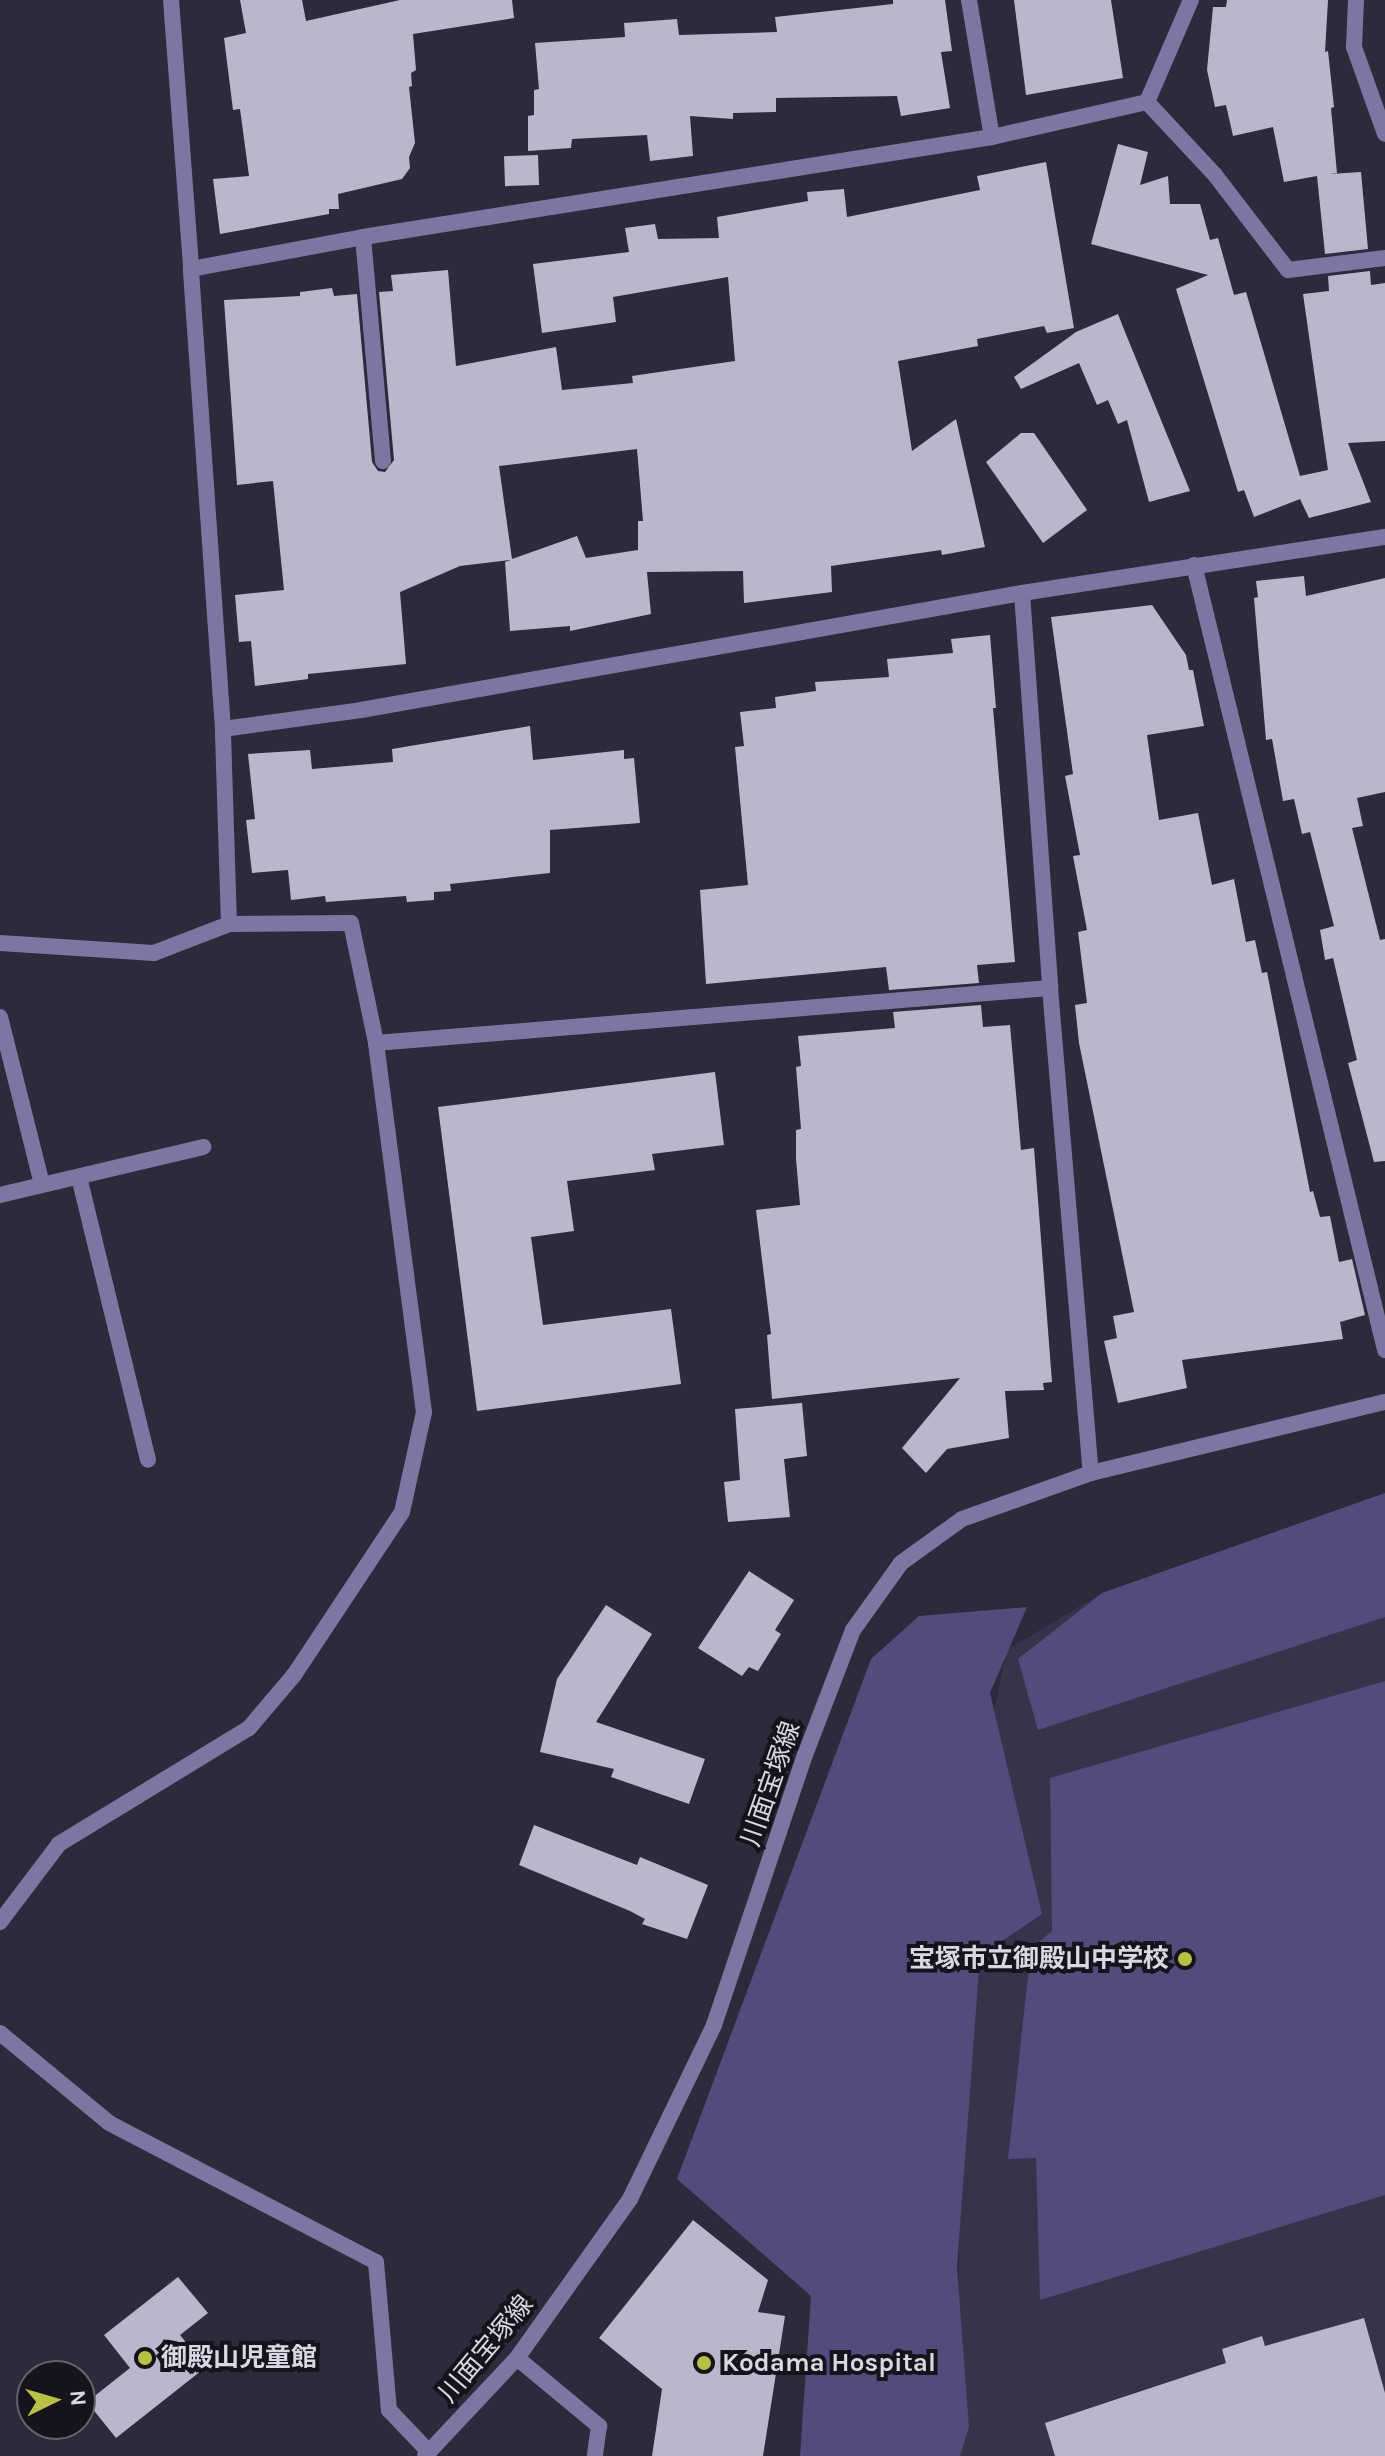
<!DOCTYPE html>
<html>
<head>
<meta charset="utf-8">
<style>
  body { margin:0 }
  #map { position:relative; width:1385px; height:2456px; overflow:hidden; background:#2d2a3c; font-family:Karla,"Noto Sans JP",sans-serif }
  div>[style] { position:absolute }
  .built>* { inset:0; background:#37334b }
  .green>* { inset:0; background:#544a7c }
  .building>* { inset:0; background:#bab7cd; transform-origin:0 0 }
  .service>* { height:16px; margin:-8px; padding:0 8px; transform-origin:8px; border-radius:8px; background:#7e76a2 }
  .minor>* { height:16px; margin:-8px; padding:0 8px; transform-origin:8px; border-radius:8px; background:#7e76a2 }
  .tertiary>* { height:16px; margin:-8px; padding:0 8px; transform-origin:8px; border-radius:8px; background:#7e76a2 }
  .dots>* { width:22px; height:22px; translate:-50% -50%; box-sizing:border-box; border:4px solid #15141c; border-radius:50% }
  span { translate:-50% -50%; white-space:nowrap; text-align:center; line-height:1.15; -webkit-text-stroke:8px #15141c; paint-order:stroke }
  .street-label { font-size:26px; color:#d9d7e3 }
  .poi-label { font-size:26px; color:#d9d7e3; font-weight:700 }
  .right { translate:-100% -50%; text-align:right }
  .left { translate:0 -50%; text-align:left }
  .north { position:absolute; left:16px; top:2360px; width:80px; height:80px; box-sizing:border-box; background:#15141c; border:2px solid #63626c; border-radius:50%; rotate:85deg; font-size:22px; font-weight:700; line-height:32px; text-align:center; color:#d9d7e3 }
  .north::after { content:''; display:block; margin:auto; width:28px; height:36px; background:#b9c046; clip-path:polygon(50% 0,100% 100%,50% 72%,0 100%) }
</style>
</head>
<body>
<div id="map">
  <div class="built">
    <div style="clip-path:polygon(1385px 1493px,1385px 2456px,947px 2456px,957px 2393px,963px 1976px,1005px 1942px,980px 1777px,1007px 1650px,1102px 1593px)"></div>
  </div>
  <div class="green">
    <div style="clip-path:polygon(1385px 1493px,1385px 1617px,1038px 1730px,1018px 1659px,1102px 1593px)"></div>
    <div style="clip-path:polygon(1027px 1607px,990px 1693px,1042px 1914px,980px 1956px,957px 2267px,969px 2427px,960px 2456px,800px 2456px,811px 2296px,677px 2179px,871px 1659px,919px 1616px)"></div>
    <div style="clip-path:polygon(1385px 1681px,1385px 2195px,1040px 2300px,1036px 2158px,1008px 2159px,1031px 1949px,1052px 1931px,1050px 1778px)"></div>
  </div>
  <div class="building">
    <div style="clip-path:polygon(240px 0,302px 0,306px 21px,400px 0,512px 0,514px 18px,413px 34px,416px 70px,411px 73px,412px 86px,409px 87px,415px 143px,409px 157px,410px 168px,402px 179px,338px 194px,339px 209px,329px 209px,329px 214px,220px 234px,213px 179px,249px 176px,240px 109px,233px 110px,224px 38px,246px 33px)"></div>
    <div style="clip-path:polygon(893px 0,945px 0,952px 51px,941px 52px,950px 108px,901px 116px,897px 96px,776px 98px,776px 112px,733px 113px,733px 119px,690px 116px,693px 156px,650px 161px,647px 135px,572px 139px,571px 148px,528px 151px,528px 116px,534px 115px,534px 90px,539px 89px,535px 43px,625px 37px,624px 23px,677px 19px,679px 35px,777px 32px,775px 17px,893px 4px)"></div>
    <div style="clip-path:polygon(1014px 0,1111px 0,1123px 78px,1026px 95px)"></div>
    <div style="clip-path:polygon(1227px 0,1328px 0,1325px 52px,1328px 51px,1334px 107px,1331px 108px,1337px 173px,1330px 174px,1361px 172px,1368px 249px,1325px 254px,1317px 176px,1284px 182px,1273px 127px,1233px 136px,1226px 105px,1215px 107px,1207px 70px,1213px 7px,1226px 7px)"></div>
    <div style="clip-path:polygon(1118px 144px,1148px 152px,1140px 185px,1168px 176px,1170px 204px,1200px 204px,1210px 240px,1218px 238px,1234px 295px,1246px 292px,1300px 476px,1328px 470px,1303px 294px,1329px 291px,1328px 276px,1370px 271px,1371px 285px,1385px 283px,1385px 441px,1348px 443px,1371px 502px,1309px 518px,1300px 499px,1254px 517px,1244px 490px,1238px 492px,1176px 289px,1208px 275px,1091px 244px)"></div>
    <div style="left:538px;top:155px;width:30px;height:34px;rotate:88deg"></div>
    <div style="clip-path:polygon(evenodd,1046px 162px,1074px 328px,1047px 333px,1044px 326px,977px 339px,978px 346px,898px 361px,912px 451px,956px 419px,985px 547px,942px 555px,941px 550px,831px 566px,832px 592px,744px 603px,743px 571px,647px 572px,651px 614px,570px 631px,570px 626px,510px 631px,505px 562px,511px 560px,460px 566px,400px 592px,406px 664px,308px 674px,308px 679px,255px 686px,251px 641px,239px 642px,235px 595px,284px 590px,273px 481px,237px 485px,224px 300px,300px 296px,300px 292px,332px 288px,334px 296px,357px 294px,372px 462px,378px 471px,385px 472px,394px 460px,379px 292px,393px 291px,391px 275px,448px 270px,456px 366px,556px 347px,562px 390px,633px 383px,632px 376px,735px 361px,728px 277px,613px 297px,616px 322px,542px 333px,533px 264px,629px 252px,625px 228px,655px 224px,658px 239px,719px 238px,717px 217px,808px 201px,807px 192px,844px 189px,847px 217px,980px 190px,977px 176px,1046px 162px,637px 449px,643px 521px,638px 521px,638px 550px,586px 558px,577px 536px,512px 559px,499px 466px,637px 449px)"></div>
    <div style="clip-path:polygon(1118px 314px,1123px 327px,1190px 491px,1149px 502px,1127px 420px,1118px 424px,1108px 400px,1097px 405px,1079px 363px,1021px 389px,1014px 377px,1076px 332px)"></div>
    <div style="clip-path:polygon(1021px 433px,1034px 433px,1087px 510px,1043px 543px,986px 462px)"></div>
    <div style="clip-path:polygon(1304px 576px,1306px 596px,1385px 578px,1385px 792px,1357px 798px,1363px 826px,1352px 828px,1380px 940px,1385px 939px,1385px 1161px,1374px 1162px,1348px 1063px,1357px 1060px,1333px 958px,1325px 960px,1320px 930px,1334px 926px,1310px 832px,1302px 834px,1294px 799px,1283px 801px,1272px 739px,1266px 740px,1254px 598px,1258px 597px,1256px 581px)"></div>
    <div style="clip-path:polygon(1152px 605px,1186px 655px,1189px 670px,1193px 670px,1204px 726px,1147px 735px,1159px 820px,1198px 813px,1212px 885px,1234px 879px,1246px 942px,1255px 940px,1262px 973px,1267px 972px,1310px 1192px,1313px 1191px,1320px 1217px,1330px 1216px,1339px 1262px,1352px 1259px,1365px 1315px,1340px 1322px,1343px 1339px,1182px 1360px,1187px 1388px,1118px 1403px,1104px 1341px,1117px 1338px,1113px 1316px,1134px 1312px,1079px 1043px,1075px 1005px,1087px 1003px,1078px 932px,1087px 930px,1073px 856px,1080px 855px,1065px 776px,1073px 774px,1051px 617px)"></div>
    <div style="clip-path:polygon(990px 635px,996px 708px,993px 708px,1015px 962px,977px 965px,979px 983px,889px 990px,886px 967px,706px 984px,700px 890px,748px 885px,735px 747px,744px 746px,740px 712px,776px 708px,775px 697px,816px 691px,815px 682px,889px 677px,887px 659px,953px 653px,951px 639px)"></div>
    <div style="clip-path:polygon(530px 726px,533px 760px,624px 750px,624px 759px,634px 758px,640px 823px,550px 830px,550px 873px,450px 884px,451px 891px,434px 892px,434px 900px,407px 902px,406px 896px,326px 902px,325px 896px,291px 900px,288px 870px,252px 873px,246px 820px,255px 819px,248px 754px,310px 750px,312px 769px,393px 762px,392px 749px)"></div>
    <div style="clip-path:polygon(981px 1005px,983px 1027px,1010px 1025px,1021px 1150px,1034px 1148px,1052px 1382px,1043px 1383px,1044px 1390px,1005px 1391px,1009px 1438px,947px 1449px,926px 1473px,902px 1448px,960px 1378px,772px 1399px,767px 1335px,771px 1334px,756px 1210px,800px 1205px,796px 1159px,796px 1130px,801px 1129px,796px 1067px,801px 1066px,798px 1036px,895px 1028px,893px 1012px)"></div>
    <div style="clip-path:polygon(715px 1072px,724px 1145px,652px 1154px,655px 1170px,567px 1181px,574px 1231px,531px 1237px,543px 1325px,671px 1309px,681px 1384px,477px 1411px,438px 1107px)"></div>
    <div style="clip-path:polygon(802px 1403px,807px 1456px,784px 1459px,790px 1517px,728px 1522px,724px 1482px,740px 1480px,735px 1409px)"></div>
    <div style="clip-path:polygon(749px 1571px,794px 1600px,775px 1630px,781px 1634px,758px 1671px,749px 1667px,742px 1676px,698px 1648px)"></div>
    <div style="clip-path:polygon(606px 1605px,652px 1634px,596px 1722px,705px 1759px,689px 1804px,611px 1777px,614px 1769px,540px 1752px,557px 1679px)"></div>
    <div style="clip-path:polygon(534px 1825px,637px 1865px,640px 1857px,708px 1885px,687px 1939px,642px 1924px,645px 1919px,630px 1911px,519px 1865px)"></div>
    <div style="clip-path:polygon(693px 2220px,768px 2280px,758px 2312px,785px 2316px,763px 2456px,652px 2456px,662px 2389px,599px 2338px)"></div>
    <div style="clip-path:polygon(178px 2277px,208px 2313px,180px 2335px,206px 2367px,116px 2438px,87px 2402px,130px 2368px,104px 2335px)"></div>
    <div style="clip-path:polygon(1364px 2318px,1385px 2393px,1385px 2456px,1055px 2456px,1045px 2423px,1226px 2363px,1222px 2349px,1262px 2336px,1265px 2346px)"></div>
  </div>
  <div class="service">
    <div style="left:517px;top:2358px;width:107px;rotate:39.7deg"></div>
    <div style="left:599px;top:2426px;width:30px;rotate:98deg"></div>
  </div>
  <div class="minor">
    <div style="left:171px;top:0;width:270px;rotate:85.7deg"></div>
    <div style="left:969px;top:0;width:139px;rotate:80.5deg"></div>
    <div style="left:1356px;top:0;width:47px;rotate:92.4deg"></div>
    <div style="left:1354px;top:47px;width:92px;rotate:70.4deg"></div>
    <div style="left:1147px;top:102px;width:111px;rotate:-66.7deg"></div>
    <div style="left:363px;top:237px;width:225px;rotate:84.9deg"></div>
    <div style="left:1194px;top:565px;width:808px;rotate:76.32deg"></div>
    <div style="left:1022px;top:593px;width:396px;rotate:85.9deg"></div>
    <div style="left:223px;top:729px;width:139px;rotate:-7.8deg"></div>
    <div style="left:361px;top:710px;width:671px;rotate:-10.04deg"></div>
    <div style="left:1022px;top:593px;width:367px;rotate:-8.8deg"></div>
    <div style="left:229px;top:924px;width:195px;rotate:-91.8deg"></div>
    <div style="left:223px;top:729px;width:461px;rotate:-94deg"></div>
    <div style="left:191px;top:269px;width:175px;rotate:-10.5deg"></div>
    <div style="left:363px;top:237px;width:637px;rotate:-9.03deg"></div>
    <div style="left:992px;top:137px;width:159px;rotate:-12.7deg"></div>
    <div style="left:1147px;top:102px;width:100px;rotate:47deg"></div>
    <div style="left:1215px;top:175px;width:120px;rotate:52.5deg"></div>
    <div style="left:1288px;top:270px;width:98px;rotate:-7.1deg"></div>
    <div style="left:0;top:943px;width:154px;rotate:3.7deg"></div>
    <div style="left:154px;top:953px;width:80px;rotate:-21.1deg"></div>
    <div style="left:229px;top:924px;width:122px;rotate:-0.5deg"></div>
    <div style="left:351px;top:923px;width:123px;rotate:78.2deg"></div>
    <div style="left:376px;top:1043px;width:372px;rotate:82.6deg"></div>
    <div style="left:424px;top:1412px;width:102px;rotate:102.4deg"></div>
    <div style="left:402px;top:1512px;width:196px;rotate:123.5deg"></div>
    <div style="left:294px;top:1675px;width:70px;rotate:130.3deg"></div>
    <div style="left:249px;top:1728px;width:223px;rotate:148.6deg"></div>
    <div style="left:59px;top:1844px;width:98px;rotate:127.1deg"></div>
    <div style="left:0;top:1017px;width:172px;rotate:75.9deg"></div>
    <div style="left:376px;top:1043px;width:676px;rotate:-4.67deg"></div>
    <div style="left:1050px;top:988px;width:487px;rotate:85.2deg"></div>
    <div style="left:79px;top:1177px;width:291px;rotate:76.3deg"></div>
    <div style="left:0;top:1195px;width:209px;rotate:-13.3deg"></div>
    <div style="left:0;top:2033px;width:141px;rotate:39.5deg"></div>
    <div style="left:109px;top:2123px;width:301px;rotate:27.5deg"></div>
    <div style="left:376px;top:2262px;width:149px;rotate:85deg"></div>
    <div style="left:389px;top:2410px;width:58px;rotate:46.4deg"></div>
  </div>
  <div class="tertiary">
    <div style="left:425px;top:2456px;width:134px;rotate:-46.8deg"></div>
    <div style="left:517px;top:2358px;width:195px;rotate:-54.6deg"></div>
    <div style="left:630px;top:2199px;width:193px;rotate:-64.2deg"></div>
    <div style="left:714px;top:2025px;width:285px;rotate:-71.4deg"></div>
    <div style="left:805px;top:1755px;width:134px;rotate:-69deg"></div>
    <div style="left:853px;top:1630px;width:82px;rotate:-54.4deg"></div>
    <div style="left:901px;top:1563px;width:75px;rotate:-35.8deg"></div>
    <div style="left:962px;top:1519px;width:137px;rotate:-19.6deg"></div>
    <div style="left:1091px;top:1473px;width:302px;rotate:-13.6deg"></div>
  </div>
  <div class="dots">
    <div style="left:1185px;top:1959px;background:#b9c046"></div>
    <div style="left:145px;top:2358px;background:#b9c046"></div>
    <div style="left:704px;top:2363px;background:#b9c046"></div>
  </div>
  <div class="street-label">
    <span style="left:771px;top:1784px;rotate:-71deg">川面宝塚線</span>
    <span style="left:486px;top:2349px;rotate:-50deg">川面宝塚線</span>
  </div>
  <div class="poi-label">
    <span class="right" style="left:1169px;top:1959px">宝塚市立御殿山中学校</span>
    <span class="left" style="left:161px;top:2358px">御殿山児童館</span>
    <span class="left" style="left:722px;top:2363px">Kodama Hospital</span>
  </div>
  <div class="north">N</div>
</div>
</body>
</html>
